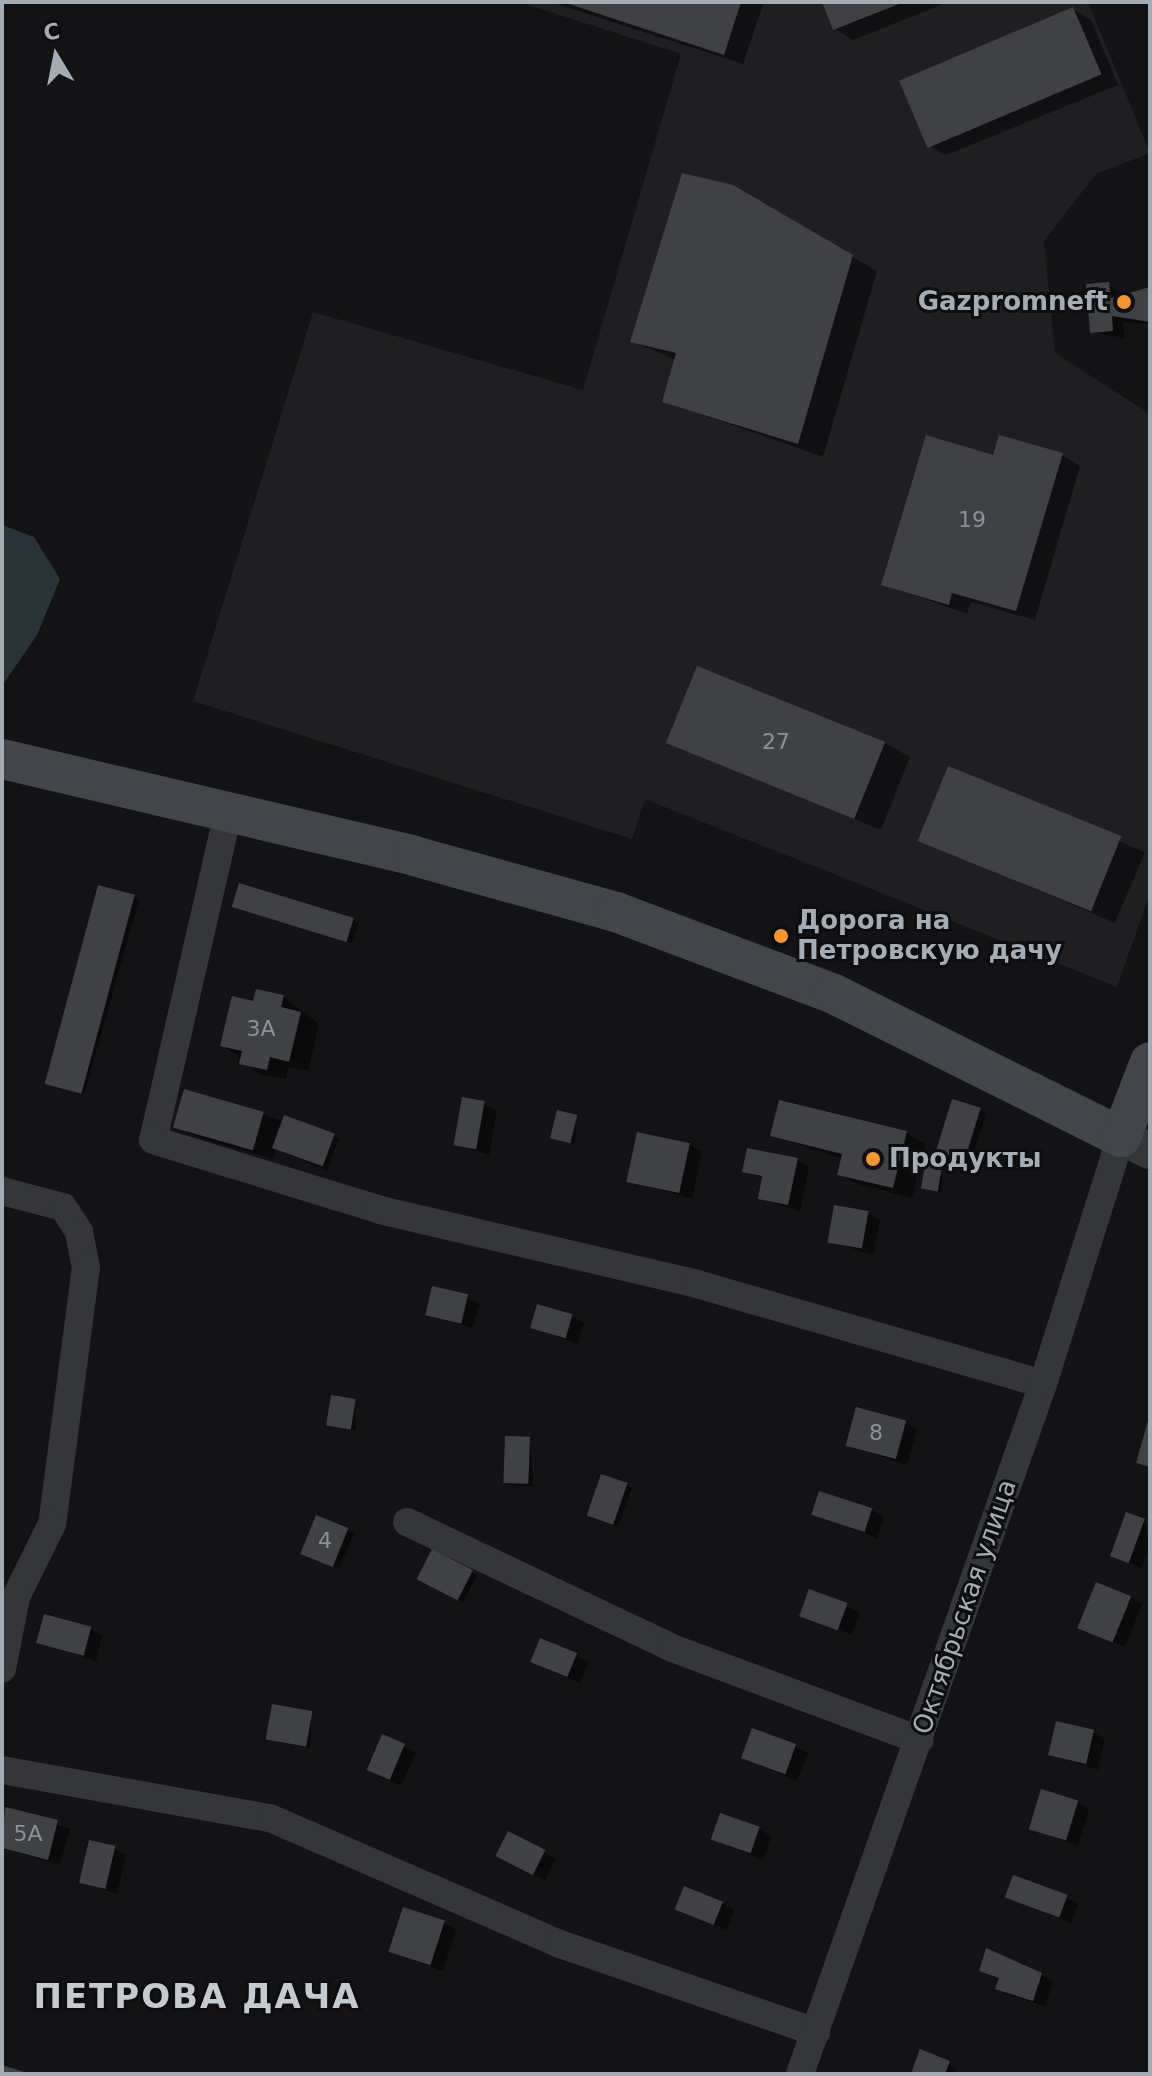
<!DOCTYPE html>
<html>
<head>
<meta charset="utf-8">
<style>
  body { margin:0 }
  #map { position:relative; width:1152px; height:2076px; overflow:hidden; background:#131315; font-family:"DejaVu Sans",sans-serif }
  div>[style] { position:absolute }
  .built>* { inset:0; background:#1f1f22 }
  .water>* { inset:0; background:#293439 }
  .shadow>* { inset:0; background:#0007; transform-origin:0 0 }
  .building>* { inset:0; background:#3f4145; transform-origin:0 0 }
  .minor>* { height:28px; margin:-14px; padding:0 14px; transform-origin:14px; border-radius:14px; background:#34363a }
  .tertiary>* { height:36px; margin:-18px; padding:0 18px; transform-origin:18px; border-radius:18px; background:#34363a }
  .secondary>* { height:40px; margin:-20px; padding:0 20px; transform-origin:20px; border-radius:20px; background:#42454a }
  .dots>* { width:22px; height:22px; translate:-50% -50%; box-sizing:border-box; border:4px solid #0e0e10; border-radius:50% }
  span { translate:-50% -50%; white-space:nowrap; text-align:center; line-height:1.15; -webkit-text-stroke:6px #0e0e10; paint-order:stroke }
  .number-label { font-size:22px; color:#8b919a }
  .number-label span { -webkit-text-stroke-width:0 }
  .poi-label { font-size:26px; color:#a4acb6; font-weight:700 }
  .right { translate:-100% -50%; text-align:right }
  .left { translate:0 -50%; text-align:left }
  .street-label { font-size:26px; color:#a4acb6 }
  .district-label { font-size:34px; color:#c5cad1; font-weight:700; letter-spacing:2px }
  .frame { position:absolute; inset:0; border:4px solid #a4acb6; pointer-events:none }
  .north { position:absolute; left:16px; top:16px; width:80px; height:80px; -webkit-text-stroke:6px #0e0e10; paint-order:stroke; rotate:350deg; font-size:22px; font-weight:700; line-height:32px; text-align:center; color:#a4acb6 }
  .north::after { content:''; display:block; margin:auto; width:28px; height:36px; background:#a4acb6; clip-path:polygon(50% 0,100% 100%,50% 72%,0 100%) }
</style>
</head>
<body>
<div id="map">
  <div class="built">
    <div style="clip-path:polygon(519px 2px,1088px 2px,1150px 153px,1096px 174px,1044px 241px,1055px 353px,1150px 414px,1150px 893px,1117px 987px,645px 799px,632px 839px,193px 701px,313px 312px,583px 390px,681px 54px)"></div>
  </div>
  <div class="water">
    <div style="clip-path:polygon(2px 525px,34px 537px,60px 579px,37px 635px,2px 686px)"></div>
  </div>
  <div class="shadow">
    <div style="clip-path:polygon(551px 2px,760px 2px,763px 4px,743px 64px)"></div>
    <div style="clip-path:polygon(824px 2px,948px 2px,853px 40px,835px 29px)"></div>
    <div style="clip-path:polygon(1073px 9px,1091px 20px,1118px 85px,946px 155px,927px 144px)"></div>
    <div style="clip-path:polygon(732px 187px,877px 271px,823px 457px,664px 401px,676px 360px,632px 341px)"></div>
    <div style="clip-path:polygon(1109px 284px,1122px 297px,1150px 290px,1150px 324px,1123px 322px,1125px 338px,1092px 332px)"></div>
    <div style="clip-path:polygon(1062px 455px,1080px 466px,1035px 620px,971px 602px,967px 614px,884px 584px,994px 457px)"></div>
    <div style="clip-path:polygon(669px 742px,885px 743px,910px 757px,881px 830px)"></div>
    <div style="left:949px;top:769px;width:213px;height:77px;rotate:23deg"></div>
    <div style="clip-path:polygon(134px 897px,139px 900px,84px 1095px,49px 1085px)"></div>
    <div style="clip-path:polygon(239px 909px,353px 920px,359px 923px,352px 943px)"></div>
    <div style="clip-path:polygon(283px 997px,319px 1024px,308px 1071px,288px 1067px,286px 1079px,260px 1074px,223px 1045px,255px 1004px)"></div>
    <div style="clip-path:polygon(185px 1092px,334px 1136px,339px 1139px,327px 1170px,276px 1149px,273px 1159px,194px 1136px,175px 1126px)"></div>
    <div style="clip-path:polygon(464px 1100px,497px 1110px,489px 1155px,456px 1144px)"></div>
    <div style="clip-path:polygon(954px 1101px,986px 1113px,971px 1163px,943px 1154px)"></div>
    <div style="clip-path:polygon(576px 1117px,575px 1145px,552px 1137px)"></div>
    <div style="clip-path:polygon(906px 1133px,925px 1144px,912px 1198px,858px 1184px,839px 1174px,843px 1159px,772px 1135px)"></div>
    <div style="clip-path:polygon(689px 1145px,702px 1152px,692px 1199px,629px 1181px)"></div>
    <div style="clip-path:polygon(943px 1159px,942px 1193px,922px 1187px)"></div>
    <div style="clip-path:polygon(797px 1160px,809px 1167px,800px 1211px,760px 1198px,764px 1179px,745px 1171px)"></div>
    <div style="clip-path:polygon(867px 1213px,880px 1220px,873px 1255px,829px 1241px)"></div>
    <div style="left:434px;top:1289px;width:48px;height:26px;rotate:17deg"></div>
    <div style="clip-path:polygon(572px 1316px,584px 1323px,578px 1344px,532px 1327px)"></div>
    <div style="clip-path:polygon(355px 1401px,356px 1431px,328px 1425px)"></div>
    <div style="clip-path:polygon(905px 1422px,917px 1429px,907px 1465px,848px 1445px)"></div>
    <div style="clip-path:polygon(530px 1439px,533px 1486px,510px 1485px,505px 1482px)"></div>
    <div style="clip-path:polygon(602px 1477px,632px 1488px,618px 1527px,594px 1518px)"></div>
    <div style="clip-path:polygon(872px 1510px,884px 1517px,877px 1538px,814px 1514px)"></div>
    <div style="clip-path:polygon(1144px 1520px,1150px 1545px,1141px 1568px,1112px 1555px)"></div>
    <div style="clip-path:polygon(348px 1529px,354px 1533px,340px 1568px,308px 1556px)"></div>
    <div style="left:433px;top:1552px;width:50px;height:30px;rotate:28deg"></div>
    <div style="left:810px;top:1592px;width:54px;height:24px;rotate:22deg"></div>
    <div style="clip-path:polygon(1130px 1597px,1142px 1604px,1125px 1647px,1080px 1627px)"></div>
    <div style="clip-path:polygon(90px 1629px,102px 1636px,96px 1661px,39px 1642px)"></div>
    <div style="clip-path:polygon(541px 1640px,589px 1662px,580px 1683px,545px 1668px)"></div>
    <div style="clip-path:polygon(311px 1713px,311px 1748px,268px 1739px)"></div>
    <div style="left:754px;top:1730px;width:59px;height:30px;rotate:23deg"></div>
    <div style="clip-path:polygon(1093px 1732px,1105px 1739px,1098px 1770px,1050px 1754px)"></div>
    <div style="clip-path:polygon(383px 1736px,416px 1753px,401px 1786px,380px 1776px)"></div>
    <div style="clip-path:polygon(1077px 1802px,1089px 1809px,1078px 1846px,1031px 1828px)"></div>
    <div style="clip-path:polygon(6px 1809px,70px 1829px,60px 1865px,2px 1848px)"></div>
    <div style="clip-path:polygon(759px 1829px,771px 1836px,763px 1860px,713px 1839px)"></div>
    <div style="clip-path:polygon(114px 1848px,126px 1855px,117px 1894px,82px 1882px)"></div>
    <div style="clip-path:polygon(544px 1852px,556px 1859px,545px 1880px,510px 1862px)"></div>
    <div style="clip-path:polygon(1007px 1897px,1066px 1897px,1078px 1904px,1071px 1923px)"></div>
    <div style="clip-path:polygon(722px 1903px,734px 1910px,726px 1930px,677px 1908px)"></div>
    <div style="clip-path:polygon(444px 1923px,456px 1930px,443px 1971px,391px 1952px)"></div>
    <div style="clip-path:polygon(981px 1970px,1041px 1975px,1053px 1982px,1045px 2006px,1010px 1995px,998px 1988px,1001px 1980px)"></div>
    <div style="clip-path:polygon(949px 2063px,959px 2074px,914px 2072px)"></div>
  </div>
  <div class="building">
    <div style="clip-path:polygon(563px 2px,741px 2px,724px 55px)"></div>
    <div style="clip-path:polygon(822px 2px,904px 2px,833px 30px)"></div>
    <div style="left:1073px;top:7px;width:73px;height:189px;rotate:67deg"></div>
    <div style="clip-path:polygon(682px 173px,733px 185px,853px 255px,798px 444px,662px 402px,676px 353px,630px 342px)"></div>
    <div style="clip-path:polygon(1109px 282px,1111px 298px,1150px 287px,1150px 322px,1112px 316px,1113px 331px,1090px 333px,1086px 284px)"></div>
    <div style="clip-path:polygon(926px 435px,993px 455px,999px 435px,1063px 453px,1016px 611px,952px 593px,949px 605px,881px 585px)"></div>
    <div style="left:697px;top:666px;width:203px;height:83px;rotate:22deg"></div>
    <div style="left:948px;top:766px;width:187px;height:81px;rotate:22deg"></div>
    <div style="left:239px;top:883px;width:120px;height:25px;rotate:17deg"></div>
    <div style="left:98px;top:885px;width:38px;height:206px;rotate:15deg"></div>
    <div style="clip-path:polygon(256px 989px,284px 995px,281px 1007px,301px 1012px,289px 1062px,270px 1057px,267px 1070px,239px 1064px,242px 1051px,220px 1046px,232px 996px,253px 1001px)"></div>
    <div style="left:184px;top:1089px;width:83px;height:40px;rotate:16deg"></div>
    <div style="left:462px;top:1097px;width:23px;height:49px;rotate:10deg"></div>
    <div style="left:952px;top:1099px;width:30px;height:55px;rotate:17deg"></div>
    <div style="clip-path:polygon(779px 1100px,907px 1131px,893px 1188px,837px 1175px,842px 1154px,770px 1136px)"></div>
    <div style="left:557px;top:1110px;width:21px;height:29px;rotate:14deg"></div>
    <div style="left:284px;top:1115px;width:54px;height:35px;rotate:20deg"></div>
    <div style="left:637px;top:1132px;width:54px;height:51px;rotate:12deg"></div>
    <div style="clip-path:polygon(747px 1148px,798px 1158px,788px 1205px,758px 1199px,762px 1176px,742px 1172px)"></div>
    <div style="left:927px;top:1154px;width:17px;height:35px;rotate:10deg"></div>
    <div style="left:834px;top:1205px;width:35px;height:38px;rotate:10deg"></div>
    <div style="left:432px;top:1286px;width:37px;height:30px;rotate:13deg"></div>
    <div style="left:537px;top:1304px;width:37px;height:25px;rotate:16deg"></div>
    <div style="left:331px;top:1395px;width:25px;height:31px;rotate:9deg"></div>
    <div style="left:856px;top:1407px;width:52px;height:40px;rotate:15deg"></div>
    <div style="clip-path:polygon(1149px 1417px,1150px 1417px,1150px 1467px,1136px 1463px)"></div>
    <div style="left:505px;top:1436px;width:25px;height:47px;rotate:2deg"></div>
    <div style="left:601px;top:1474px;width:28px;height:44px;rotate:19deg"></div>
    <div style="left:819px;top:1491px;width:56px;height:25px;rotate:18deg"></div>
    <div style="left:1126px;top:1512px;width:20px;height:47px;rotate:20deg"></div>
    <div style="left:316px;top:1515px;width:35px;height:42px;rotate:22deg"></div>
    <div style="left:432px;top:1549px;width:46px;height:34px;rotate:27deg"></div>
    <div style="left:1096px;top:1582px;width:38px;height:50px;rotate:22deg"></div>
    <div style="left:809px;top:1589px;width:41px;height:29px;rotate:20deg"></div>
    <div style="left:44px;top:1614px;width:49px;height:30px;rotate:15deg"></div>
    <div style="left:540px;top:1638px;width:40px;height:26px;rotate:22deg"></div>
    <div style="left:272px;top:1704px;width:41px;height:36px;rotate:10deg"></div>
    <div style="left:1056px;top:1721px;width:39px;height:35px;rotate:13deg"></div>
    <div style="left:752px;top:1728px;width:47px;height:32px;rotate:20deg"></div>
    <div style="left:382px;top:1734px;width:25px;height:39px;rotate:23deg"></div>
    <div style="left:1041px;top:1789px;width:39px;height:42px;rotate:17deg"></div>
    <div style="clip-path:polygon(5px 1807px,58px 1820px,48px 1860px,2px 1848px)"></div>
    <div style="left:720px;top:1813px;width:42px;height:28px;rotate:19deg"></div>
    <div style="left:508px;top:1831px;width:42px;height:28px;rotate:27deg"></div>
    <div style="left:89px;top:1840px;width:27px;height:44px;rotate:13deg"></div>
    <div style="left:1013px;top:1875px;width:58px;height:24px;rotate:20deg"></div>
    <div style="left:684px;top:1886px;width:42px;height:25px;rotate:22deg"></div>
    <div style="left:403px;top:1907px;width:44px;height:47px;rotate:18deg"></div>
    <div style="clip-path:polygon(986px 1948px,1042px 1973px,1033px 2001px,995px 1989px,999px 1978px,979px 1971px)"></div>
    <div style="clip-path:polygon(920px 2049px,950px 2061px,945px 2074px,911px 2073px)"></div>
    <div style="clip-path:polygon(2px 2065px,27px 2073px,27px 2074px,2px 2074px)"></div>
  </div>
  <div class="minor">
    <div style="left:228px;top:813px;width:335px;rotate:102.9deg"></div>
    <div style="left:153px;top:1140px;width:238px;rotate:17.1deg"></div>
    <div style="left:380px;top:1210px;width:326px;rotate:13.1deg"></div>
    <div style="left:697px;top:1284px;width:360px;rotate:16.1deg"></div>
    <div style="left:2px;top:1191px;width:63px;rotate:14.7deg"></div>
    <div style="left:63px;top:1207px;width:30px;rotate:57deg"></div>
    <div style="left:79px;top:1232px;width:36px;rotate:79deg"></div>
    <div style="left:86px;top:1267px;width:259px;rotate:97.5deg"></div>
    <div style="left:52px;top:1524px;width:81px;rotate:116.3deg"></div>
    <div style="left:16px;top:1597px;width:73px;rotate:101deg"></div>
    <div style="left:407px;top:1522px;width:293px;rotate:25.4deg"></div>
    <div style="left:672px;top:1648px;width:264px;rotate:20.4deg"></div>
    <div style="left:2px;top:1770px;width:272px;rotate:10.2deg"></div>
    <div style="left:270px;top:1818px;width:316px;rotate:23.5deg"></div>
    <div style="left:560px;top:1944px;width:271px;rotate:19deg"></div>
    <div style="left:800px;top:2074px;width:732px;rotate:-70.6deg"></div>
    <div style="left:1043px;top:1384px;width:259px;rotate:-72.5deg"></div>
  </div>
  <div class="tertiary">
    <div style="left:1121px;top:1137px;width:32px;rotate:26deg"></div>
  </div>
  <div class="secondary">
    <div style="left:2px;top:759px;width:423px;rotate:13.2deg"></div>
    <div style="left:414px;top:856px;width:210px;rotate:15.5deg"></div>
    <div style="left:616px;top:912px;width:233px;rotate:20.6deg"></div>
    <div style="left:834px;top:994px;width:321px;rotate:26.5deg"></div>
    <div style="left:1121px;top:1137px;width:80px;rotate:-68.9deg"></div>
  </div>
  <div class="dots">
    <div style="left:1124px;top:302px;background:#f5952a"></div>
    <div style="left:781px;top:936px;background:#f5952a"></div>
    <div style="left:873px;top:1159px;background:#f5952a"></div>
  </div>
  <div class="number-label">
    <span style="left:972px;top:520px">19</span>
    <span style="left:776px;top:742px">27</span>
    <span style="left:261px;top:1029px">3А</span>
    <span style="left:876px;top:1433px">8</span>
    <span style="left:325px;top:1541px">4</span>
    <span style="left:28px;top:1834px">5А</span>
  </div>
  <div class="poi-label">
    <span class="right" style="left:1108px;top:302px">Gazpromneft</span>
    <span class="left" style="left:797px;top:936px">Дорога на<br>Петровскую дачу</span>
    <span class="left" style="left:889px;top:1159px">Продукты</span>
  </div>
  <div class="street-label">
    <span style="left:965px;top:1607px;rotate:-71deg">Октябрьская улица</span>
  </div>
  <div class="district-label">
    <span style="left:197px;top:1997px">ПЕТРОВА ДАЧА</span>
  </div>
  <div class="frame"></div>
  <div class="north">С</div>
</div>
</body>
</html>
